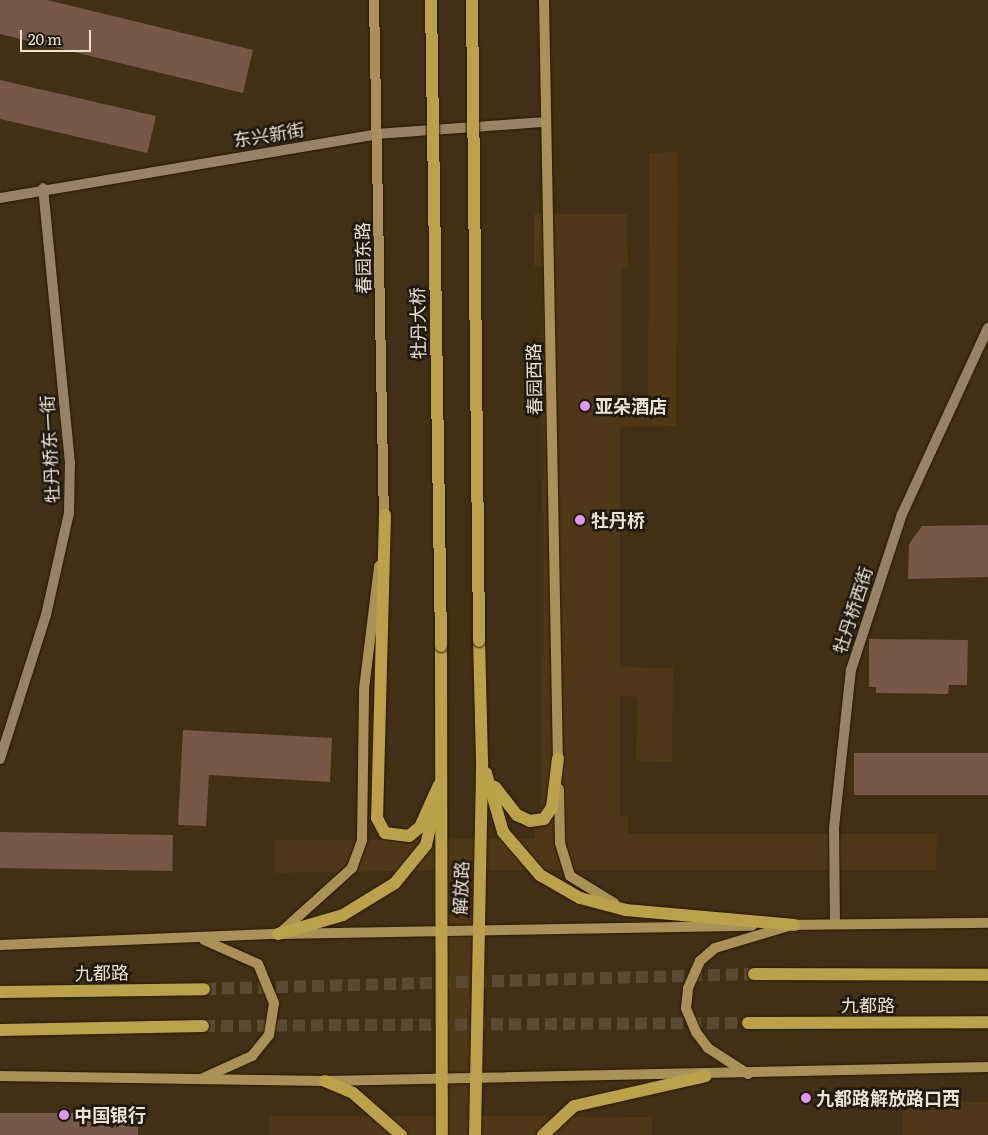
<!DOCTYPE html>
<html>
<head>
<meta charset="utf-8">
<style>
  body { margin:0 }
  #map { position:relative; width:988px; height:1135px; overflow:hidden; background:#412f16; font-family:Literata,"Noto Sans SC",serif }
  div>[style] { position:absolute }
  .built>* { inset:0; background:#4e3817; transform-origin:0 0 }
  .building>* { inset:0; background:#755847; transform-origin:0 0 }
  .primary-tunnel>* { height:12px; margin-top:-6px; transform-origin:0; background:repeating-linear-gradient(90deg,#5b4a32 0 12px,transparent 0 18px) }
  .roads { filter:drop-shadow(0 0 1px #271700) drop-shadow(0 0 1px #271700) }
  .street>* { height:10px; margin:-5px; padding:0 5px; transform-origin:5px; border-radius:5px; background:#978266 }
  .secondary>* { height:10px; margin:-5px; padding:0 5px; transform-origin:5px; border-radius:5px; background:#a89257 }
  .primary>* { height:12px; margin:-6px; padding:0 6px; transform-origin:6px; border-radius:6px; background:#b9a249 }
  .bridges { filter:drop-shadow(0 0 1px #271700) drop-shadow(0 0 1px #271700) }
  .primary-bridge>* { height:12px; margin:-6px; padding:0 6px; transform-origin:6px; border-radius:6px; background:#b9a249 }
  .dots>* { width:14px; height:14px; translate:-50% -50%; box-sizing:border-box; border:2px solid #21190e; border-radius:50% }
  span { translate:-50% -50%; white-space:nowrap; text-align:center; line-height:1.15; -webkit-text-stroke:5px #21190e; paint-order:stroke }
  .street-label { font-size:18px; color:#ede1d2 }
  .poi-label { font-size:18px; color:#ede1d2; font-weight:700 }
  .left { translate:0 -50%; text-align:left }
  .scale { position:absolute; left:20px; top:30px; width:71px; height:22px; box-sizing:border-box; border:2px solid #ede1d2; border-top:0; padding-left:6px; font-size:15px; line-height:18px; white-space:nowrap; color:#ede1d2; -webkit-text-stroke:4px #21190e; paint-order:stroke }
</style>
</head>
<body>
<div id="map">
  <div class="built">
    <div style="clip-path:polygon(678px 152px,676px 426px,620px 427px,620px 667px,673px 668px,672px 762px,636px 761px,637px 697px,620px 696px,620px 816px,628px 816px,628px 834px,937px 834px,936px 870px,474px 870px,473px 1116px,652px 1117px,652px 1135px,269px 1135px,269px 1116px,445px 1116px,445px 870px,275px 873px,275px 840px,535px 839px,535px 817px,541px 817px,542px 267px,534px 266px,534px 214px,627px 214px,628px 267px,621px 268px,621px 400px,648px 400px,649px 153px)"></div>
    <div style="left:988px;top:1102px;width:33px;height:85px;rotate:90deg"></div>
  </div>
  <div class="building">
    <div style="clip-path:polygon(0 0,47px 0,253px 50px,243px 93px,0 34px)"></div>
    <div style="left:0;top:80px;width:160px;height:38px;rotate:13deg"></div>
    <div style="clip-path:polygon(988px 525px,988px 577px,908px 579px,909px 544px,922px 526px)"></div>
    <div style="clip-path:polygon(869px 639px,968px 640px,967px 685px,949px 685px,948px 694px,876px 693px,876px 687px,869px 687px)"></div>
    <div style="clip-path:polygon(183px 730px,332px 738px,330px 782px,209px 775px,206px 826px,178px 825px)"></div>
    <div style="left:988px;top:753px;width:42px;height:134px;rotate:90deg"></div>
    <div style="left:0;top:832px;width:173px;height:36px;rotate:1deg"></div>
    <div style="left:0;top:1113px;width:138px;height:22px"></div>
  </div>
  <div class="primary-tunnel">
    <div style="left:204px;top:989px;width:550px;rotate:-1.56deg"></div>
    <div style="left:203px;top:1026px;width:545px;rotate:-0.32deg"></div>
  </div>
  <div class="roads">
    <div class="street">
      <div style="left:0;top:198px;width:382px;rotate:-9.6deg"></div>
      <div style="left:377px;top:134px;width:168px;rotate:-4.1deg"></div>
      <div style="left:0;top:759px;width:151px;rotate:-72.3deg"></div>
      <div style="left:46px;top:615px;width:105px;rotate:-77.3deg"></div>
      <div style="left:69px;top:513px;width:50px;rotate:-88.9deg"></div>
      <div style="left:70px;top:463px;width:276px;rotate:-95.6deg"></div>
      <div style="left:835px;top:923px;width:95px;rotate:-90.6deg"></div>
      <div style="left:834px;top:828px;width:159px;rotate:-83.9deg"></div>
      <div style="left:851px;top:670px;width:164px;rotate:-71.9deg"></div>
      <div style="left:902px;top:514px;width:205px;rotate:-65.2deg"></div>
    </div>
    <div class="secondary">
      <div style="left:374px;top:0;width:521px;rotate:88.9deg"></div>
      <div style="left:544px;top:0;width:764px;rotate:88.95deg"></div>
      <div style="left:559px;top:789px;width:54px;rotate:88.9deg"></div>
      <div style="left:560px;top:843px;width:34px;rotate:73deg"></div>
      <div style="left:570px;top:876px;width:52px;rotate:31.5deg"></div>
      <div style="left:787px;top:925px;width:201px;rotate:-0.6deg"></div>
      <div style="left:281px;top:932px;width:96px;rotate:-42deg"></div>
      <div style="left:352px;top:868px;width:30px;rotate:-70deg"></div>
      <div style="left:362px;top:840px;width:151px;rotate:-89.2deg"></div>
      <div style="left:364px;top:689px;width:124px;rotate:-83deg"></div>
      <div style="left:0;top:945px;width:278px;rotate:-2.3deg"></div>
      <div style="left:278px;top:934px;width:474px;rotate:-1deg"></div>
      <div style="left:748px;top:1074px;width:48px;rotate:-147deg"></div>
      <div style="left:708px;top:1048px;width:20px;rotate:-127deg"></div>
      <div style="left:696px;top:1032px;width:26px;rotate:-113deg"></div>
      <div style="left:686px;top:1008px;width:20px;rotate:-84deg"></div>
      <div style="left:688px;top:988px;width:30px;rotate:-66deg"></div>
      <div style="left:700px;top:961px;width:20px;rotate:-41deg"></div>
      <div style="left:715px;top:948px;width:77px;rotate:-16.6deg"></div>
      <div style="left:0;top:1076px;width:325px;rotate:0.9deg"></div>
      <div style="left:325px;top:1081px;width:663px;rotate:-1.21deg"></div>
      <div style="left:203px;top:1078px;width:54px;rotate:-24.2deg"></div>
      <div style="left:252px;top:1056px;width:27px;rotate:-51deg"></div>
      <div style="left:269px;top:1035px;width:32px;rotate:-81deg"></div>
      <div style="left:274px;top:1003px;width:42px;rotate:-112.3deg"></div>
      <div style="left:258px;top:964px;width:59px;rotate:-156deg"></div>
    </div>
    <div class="primary">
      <div style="left:385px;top:515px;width:303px;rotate:91.5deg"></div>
      <div style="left:377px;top:818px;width:17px;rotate:62deg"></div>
      <div style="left:385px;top:833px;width:24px;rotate:7deg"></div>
      <div style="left:409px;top:836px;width:14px;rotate:-39deg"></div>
      <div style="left:420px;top:827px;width:46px;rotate:-65.7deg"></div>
      <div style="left:441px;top:646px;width:489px;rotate:89.9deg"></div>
      <div style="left:486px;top:773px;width:61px;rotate:73.9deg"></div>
      <div style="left:503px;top:832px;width:57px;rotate:49.3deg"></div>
      <div style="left:540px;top:875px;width:46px;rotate:29.9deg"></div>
      <div style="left:580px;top:898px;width:48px;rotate:14.6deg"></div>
      <div style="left:626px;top:910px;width:169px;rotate:5.1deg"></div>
      <div style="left:495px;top:787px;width:36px;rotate:52deg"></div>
      <div style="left:517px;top:815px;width:14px;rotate:25deg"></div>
      <div style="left:530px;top:821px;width:14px;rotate:-8deg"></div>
      <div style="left:544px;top:819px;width:14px;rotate:-56deg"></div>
      <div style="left:552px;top:807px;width:49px;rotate:-83deg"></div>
      <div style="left:278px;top:934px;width:68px;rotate:-16.3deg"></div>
      <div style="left:343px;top:915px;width:61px;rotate:-31.6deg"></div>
      <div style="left:395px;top:883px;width:49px;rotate:-50.8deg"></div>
      <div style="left:426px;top:845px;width:36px;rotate:-77deg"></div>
      <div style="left:754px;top:974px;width:234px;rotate:0.2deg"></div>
      <div style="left:0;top:992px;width:204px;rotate:-0.8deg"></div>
      <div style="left:748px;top:1023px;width:240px;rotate:-0.2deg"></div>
      <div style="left:0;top:1030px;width:203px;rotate:-1.1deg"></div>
      <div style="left:325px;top:1081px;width:30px;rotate:23deg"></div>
      <div style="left:353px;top:1093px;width:64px;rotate:41.2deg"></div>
      <div style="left:475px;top:1135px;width:374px;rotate:-88.9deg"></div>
      <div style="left:482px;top:761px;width:120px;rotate:-91.4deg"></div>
      <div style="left:543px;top:1135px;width:42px;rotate:-43.1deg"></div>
      <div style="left:574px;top:1106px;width:135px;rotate:-12.8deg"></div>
    </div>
  </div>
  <div class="bridges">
    <div class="primary-bridge">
      <div style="left:431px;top:0;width:646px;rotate:89.11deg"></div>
      <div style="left:472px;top:0;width:641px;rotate:89.37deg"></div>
    </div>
  </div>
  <div class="dots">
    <div style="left:585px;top:406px;background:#df98f1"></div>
    <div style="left:580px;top:520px;background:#df98f1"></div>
    <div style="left:806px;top:1098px;background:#df98f1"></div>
    <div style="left:64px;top:1115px;background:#df98f1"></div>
  </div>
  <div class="street-label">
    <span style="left:269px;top:135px;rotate:-9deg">东兴新街</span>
    <span style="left:363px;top:258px;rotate:-91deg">春园东路</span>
    <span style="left:418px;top:323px;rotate:-91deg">牡丹大桥</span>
    <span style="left:534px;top:379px;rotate:-91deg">春园西路</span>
    <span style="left:50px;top:449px;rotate:-93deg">牡丹桥东一街</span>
    <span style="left:853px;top:610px;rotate:-72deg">牡丹桥西街</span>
    <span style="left:461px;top:888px;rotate:-88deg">解放路</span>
    <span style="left:102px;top:973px;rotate:-1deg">九都路</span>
    <span style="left:868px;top:1005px">九都路</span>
  </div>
  <div class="poi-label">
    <span class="left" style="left:595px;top:406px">亚朵酒店</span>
    <span class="left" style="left:591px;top:520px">牡丹桥</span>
    <span class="left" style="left:816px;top:1098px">九都路解放路口西</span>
    <span class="left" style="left:74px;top:1115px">中国银行</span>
  </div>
  <div class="scale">20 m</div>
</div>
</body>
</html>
